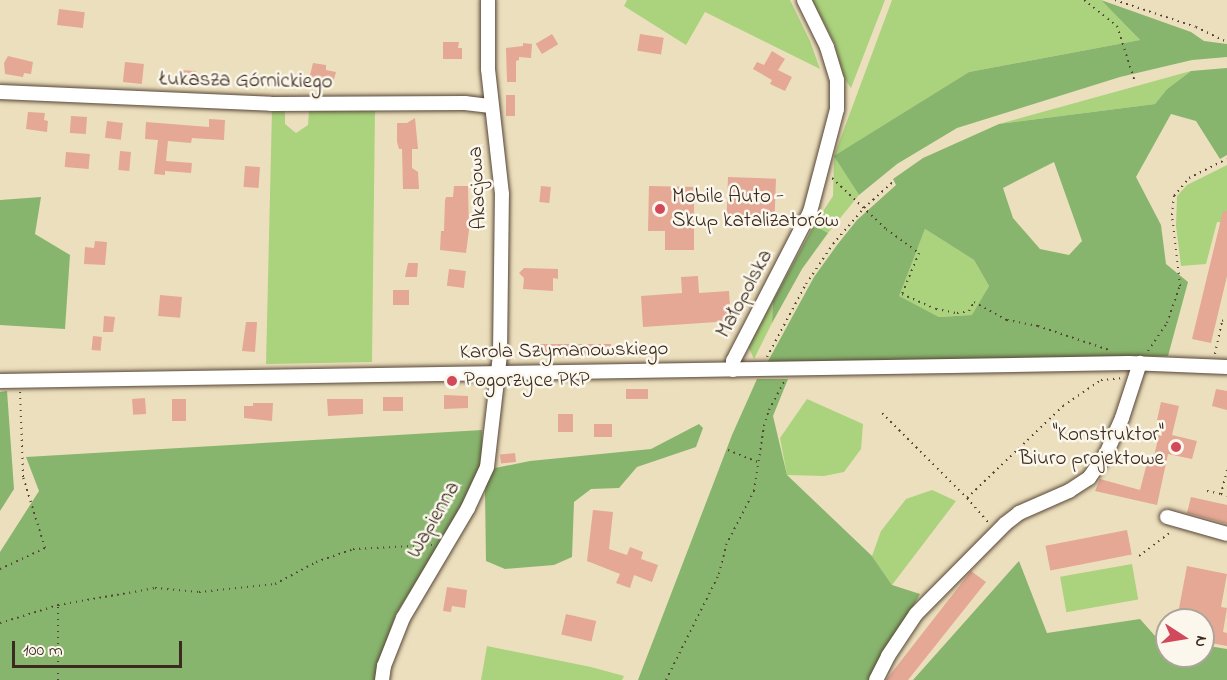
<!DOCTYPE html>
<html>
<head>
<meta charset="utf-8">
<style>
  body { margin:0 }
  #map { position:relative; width:1227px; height:680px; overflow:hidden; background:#ecdfbd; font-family:"Indie Flower",sans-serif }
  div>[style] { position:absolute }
  .green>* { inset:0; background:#abd37e; transform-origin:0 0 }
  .forest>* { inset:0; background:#88b56d }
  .building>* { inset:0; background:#e4a895; transform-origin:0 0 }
  .path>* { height:2px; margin-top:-1px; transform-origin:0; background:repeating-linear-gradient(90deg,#564536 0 1.5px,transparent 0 6px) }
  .roads { filter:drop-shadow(0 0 2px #564536) drop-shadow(0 0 2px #564536) }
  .minor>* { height:14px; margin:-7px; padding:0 7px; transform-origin:7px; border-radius:7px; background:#fff }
  .dots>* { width:16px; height:16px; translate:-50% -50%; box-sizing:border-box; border:3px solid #fbf7ec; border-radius:50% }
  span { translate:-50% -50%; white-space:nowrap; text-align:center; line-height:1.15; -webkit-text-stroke:5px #fbf7ec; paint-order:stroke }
  .street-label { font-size:21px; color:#3b2a1e }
  .poi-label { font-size:21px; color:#3b2a1e }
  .left { translate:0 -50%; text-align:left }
  .right { translate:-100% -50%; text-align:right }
  .north { position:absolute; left:1155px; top:608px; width:60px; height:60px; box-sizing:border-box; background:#fbf7ec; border:2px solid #aea59a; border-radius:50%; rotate:102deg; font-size:16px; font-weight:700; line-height:24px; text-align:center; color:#3b2a1e }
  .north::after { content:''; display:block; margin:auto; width:21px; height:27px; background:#d1495b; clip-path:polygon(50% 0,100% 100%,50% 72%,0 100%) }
  .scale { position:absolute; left:12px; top:641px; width:170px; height:27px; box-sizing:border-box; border:3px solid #3b2a1e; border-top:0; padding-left:8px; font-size:18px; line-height:21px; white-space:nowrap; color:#3b2a1e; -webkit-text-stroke:4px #fbf7ec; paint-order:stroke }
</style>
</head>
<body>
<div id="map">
  <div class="green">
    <div style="clip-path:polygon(627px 0,790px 0,810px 41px,820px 69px,705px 12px,686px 45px,624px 6px)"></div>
    <div style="clip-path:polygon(812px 0,885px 0,851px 88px,844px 78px,834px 42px)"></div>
    <div style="clip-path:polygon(892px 0,1101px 0,1140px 40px,969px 72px,835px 156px,859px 195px,828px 233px,814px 225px,833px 196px,834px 156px)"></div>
    <div style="clip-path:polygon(1191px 71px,1167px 89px,1155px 104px,999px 124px)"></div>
    <div style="clip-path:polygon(375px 109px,372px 362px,266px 364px,272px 110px,285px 110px,285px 124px,296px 133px,308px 125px,309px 110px)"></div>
    <div style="clip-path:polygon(1227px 165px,1227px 223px,1217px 222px,1206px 264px,1181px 266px,1176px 226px,1177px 196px,1187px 185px)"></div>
    <div style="clip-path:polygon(925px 229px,974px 260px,989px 286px,973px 315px,939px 317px,898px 296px)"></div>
    <div style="clip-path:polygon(773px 301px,772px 323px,754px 359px,748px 346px)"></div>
    <div style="clip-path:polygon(807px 399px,863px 424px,861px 449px,844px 472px,824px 476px,787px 475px,780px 438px)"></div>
    <div style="clip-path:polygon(932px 490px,956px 501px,892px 585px,872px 556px,881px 531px,906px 499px)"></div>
    <div style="left:1132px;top:564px;width:36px;height:73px;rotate:80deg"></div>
    <div style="clip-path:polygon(487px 646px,591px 667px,624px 676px,622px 680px,481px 680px)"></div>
  </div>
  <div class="forest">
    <div style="clip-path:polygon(1101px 0,1191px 32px,1204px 41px,1227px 44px,1227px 57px,1192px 60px,1120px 77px,957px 128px,897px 164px,859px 195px,834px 156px,969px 72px,1140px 40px)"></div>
    <div style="clip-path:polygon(evenodd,1227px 68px,1227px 155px,1220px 159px,1196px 121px,1171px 114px,1136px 177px,1161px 225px,1166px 264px,1188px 282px,1168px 356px,767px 363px,814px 277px,837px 245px,857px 220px,896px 185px,893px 179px,923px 158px,999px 124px,1155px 104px,1167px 89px,1191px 71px,1227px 68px,1054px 162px,1082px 241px,1069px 255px,1040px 249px,1013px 218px,1003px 188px,1054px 162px,1227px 68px,925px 229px,974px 260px,989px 286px,972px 315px,939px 317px,899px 296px,925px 229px)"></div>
    <div style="clip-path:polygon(41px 197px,35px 234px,70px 255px,65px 329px,0 325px,0 200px)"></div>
    <div style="clip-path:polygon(814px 225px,828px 233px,802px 269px,772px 323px,773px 301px)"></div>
    <div style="clip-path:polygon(757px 379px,788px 379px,773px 416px,787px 475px,872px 556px,892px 585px,920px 594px,871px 680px,638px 680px,732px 435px)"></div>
    <div style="clip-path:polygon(7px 391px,14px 489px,0 511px,0 392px)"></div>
    <div style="clip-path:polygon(699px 424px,703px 428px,696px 447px,637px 467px,619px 488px,591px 489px,574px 502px,572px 557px,554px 565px,505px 569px,486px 561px,485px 491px,490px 469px,530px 461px,651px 449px)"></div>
    <div style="clip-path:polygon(482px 430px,482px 467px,468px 501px,396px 614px,378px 665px,376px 680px,0 680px,0 552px,39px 491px,26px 457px)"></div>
    <div style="clip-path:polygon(1019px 561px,1047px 633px,1140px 619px,1156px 637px,1167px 639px,1167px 656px,1203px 656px,1203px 645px,1227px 649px,1227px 680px,913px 680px)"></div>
  </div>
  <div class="building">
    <div style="left:59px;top:9px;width:26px;height:16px;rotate:7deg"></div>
    <div style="left:552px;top:34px;width:12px;height:19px;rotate:59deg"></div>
    <div style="left:640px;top:34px;width:24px;height:17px;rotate:9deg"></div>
    <div style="clip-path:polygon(443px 42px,459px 42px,458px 48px,462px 48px,462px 59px,443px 59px)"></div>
    <div style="clip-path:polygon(523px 43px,532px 44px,531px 58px,519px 57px,519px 60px,516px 61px,516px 82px,507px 82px,506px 48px,523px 46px)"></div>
    <div style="clip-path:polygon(772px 51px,785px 59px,778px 70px,792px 77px,785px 91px,770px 84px,772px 80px,753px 69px,757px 62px,764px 65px)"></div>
    <div style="clip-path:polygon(8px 56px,33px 62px,31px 74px,24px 73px,23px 77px,5px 74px,4px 63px)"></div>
    <div style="left:125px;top:62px;width:19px;height:20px;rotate:6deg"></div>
    <div style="clip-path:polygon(313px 63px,326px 65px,326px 70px,336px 72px,333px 83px,323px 81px,322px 89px,307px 87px)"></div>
    <div style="left:179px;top:70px;width:17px;height:16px;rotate:3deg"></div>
    <div style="left:506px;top:95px;width:9px;height:21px"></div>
    <div style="clip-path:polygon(28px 112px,45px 113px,44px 120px,48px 121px,47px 132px,26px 129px)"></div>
    <div style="left:71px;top:116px;width:16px;height:17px;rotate:4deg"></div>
    <div style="clip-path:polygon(415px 118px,418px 149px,412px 149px,412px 168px,418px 172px,419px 189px,403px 189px,402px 149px,399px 149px,397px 142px,397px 123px,407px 123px)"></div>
    <div style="clip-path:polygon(209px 119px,225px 120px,224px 140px,192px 138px,191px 143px,168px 141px,166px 161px,192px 163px,191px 173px,165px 171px,165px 175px,154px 174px,158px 140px,145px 139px,146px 122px,209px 127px)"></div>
    <div style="left:107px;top:121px;width:16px;height:17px;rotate:7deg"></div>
    <div style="left:120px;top:151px;width:11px;height:19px;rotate:5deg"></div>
    <div style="left:66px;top:152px;width:24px;height:15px;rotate:5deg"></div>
    <div style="left:245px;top:166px;width:15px;height:21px;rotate:4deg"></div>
    <div style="left:728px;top:177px;width:48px;height:41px;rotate:2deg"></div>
    <div style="clip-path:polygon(454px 186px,468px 186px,469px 230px,466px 253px,440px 250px,441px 231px,444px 231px,445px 200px,446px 197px,453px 197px)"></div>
    <div style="left:541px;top:186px;width:10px;height:16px;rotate:6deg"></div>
    <div style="clip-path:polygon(649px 186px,694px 187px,694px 250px,665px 250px,665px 231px,648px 231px)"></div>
    <div style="clip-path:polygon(1223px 211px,1227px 211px,1227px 276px,1211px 343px,1192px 339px)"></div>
    <div style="clip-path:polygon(95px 241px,107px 242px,105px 265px,84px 264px,85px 247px,94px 248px)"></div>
    <div style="clip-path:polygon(408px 263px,418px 263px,417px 277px,405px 277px)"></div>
    <div style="clip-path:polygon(524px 268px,558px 269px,558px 279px,553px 278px,553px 291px,523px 289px,524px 278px,519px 273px)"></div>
    <div style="left:449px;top:269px;width:17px;height:17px;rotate:7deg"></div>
    <div style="clip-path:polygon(698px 276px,699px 293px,729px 291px,731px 321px,643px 327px,641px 296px,682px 293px,681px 277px)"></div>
    <div style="left:393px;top:290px;width:16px;height:15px"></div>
    <div style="left:160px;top:295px;width:22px;height:21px;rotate:5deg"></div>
    <div style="clip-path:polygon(104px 316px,115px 317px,113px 332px,103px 332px)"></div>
    <div style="clip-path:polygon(246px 322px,257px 322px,255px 352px,242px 351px)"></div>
    <div style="left:93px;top:336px;width:9px;height:14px;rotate:6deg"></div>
    <div style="clip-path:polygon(537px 344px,611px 344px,611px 348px,624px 348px,624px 356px,536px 356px)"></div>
    <div style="left:626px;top:389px;width:22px;height:10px"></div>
    <div style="clip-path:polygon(1216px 389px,1227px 391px,1227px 410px,1212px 406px)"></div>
    <div style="clip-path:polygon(444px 395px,468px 396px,468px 408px,444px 409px)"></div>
    <div style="left:383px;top:397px;width:20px;height:14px"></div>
    <div style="left:145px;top:398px;width:16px;height:13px;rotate:86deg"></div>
    <div style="left:172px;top:399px;width:14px;height:22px"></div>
    <div style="clip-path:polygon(327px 399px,363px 399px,363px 414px,328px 416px)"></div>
    <div style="clip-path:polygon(1161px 402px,1179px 406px,1172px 435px,1197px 441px,1192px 459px,1168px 454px,1157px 505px,1095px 491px,1100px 479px,1140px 490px,1148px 459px,1153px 461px,1162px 421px,1157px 420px)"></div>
    <div style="clip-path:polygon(253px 403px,273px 403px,272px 421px,244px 418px,244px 406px,253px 406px)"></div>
    <div style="left:558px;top:414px;width:15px;height:18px"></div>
    <div style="left:594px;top:424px;width:18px;height:13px"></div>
    <div style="left:515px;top:453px;width:9px;height:15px;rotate:84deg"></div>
    <div style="clip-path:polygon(1191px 497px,1227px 505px,1227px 524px,1187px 513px)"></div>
    <div style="clip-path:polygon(593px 510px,613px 512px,609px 549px,627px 555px,630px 547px,643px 552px,641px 559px,658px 565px,652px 582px,634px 575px,630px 588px,616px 583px,620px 574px,587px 561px)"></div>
    <div style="left:1127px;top:530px;width:25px;height:83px;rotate:79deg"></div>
    <div style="clip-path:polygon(1187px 566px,1227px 574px,1221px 607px,1227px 608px,1223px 632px,1227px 633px,1227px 646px,1205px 642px,1208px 625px,1203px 624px,1203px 620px,1177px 619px)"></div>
    <div style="clip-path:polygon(971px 571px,986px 582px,908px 680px,886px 680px)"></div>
    <div style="clip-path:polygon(447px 587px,467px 590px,465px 608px,452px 606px,451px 612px,443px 611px)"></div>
    <div style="left:566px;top:614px;width:31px;height:21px;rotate:13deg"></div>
  </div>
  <div class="path">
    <div style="left:1084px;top:0;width:42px;rotate:38.2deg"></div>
    <div style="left:1117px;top:26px;width:56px;rotate:72.2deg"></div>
    <div style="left:1115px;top:0;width:85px;rotate:18.4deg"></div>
    <div style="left:1196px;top:27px;width:34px;rotate:26deg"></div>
    <div style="left:832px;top:178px;width:74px;rotate:43.4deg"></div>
    <div style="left:886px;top:229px;width:41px;rotate:36deg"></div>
    <div style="left:919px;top:253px;width:44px;rotate:112.5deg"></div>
    <div style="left:902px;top:294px;width:37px;rotate:24deg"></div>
    <div style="left:936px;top:309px;width:21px;rotate:11deg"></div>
    <div style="left:957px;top:313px;width:12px;rotate:-9deg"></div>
    <div style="left:969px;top:311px;width:10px;rotate:-61deg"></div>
    <div style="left:974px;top:302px;width:38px;rotate:29deg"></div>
    <div style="left:1007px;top:320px;width:32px;rotate:11deg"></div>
    <div style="left:1038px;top:326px;width:75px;rotate:18.7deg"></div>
    <div style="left:1148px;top:351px;width:34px;rotate:-56deg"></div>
    <div style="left:1167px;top:323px;width:39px;rotate:-71deg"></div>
    <div style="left:1180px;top:286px;width:71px;rotate:-96.4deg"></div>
    <div style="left:1172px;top:215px;width:19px;rotate:-84deg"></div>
    <div style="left:1174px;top:196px;width:23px;rotate:-50deg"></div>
    <div style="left:1189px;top:178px;width:42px;rotate:-26.6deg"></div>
    <div style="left:1215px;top:354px;width:34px;rotate:-78deg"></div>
    <div style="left:1222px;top:321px;width:6px;rotate:-31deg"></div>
    <div style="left:767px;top:357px;width:83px;rotate:-61.9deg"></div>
    <div style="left:806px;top:284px;width:48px;rotate:-56deg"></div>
    <div style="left:833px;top:244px;width:48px;rotate:-49.3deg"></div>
    <div style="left:864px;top:208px;width:38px;rotate:-42deg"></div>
    <div style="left:882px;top:413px;width:120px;rotate:45deg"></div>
    <div style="left:967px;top:498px;width:35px;rotate:49deg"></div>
    <div style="left:728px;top:450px;width:35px;rotate:22deg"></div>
    <div style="left:1227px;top:470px;width:25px;rotate:104deg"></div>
    <div style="left:1221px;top:494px;width:6px;rotate:18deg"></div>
    <div style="left:1207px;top:491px;width:14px;rotate:12deg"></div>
    <div style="left:967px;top:498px;width:133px;rotate:-43.8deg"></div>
    <div style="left:1063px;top:406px;width:46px;rotate:-34.4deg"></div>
    <div style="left:1101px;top:380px;width:22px;rotate:-5deg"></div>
    <div style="left:1139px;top:556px;width:41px;rotate:-37.1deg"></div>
    <div style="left:0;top:569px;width:50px;rotate:-25deg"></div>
    <div style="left:45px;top:548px;width:74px;rotate:-107.2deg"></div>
    <div style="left:23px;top:477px;width:85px;rotate:-92deg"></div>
    <div style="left:0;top:623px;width:61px;rotate:-17.2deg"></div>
    <div style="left:58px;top:605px;width:98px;rotate:-9.9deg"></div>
    <div style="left:155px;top:588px;width:44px;rotate:5.2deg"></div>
    <div style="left:199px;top:592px;width:76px;rotate:-6deg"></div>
    <div style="left:275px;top:584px;width:47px;rotate:-28.2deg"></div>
    <div style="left:316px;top:562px;width:39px;rotate:-19deg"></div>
    <div style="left:353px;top:549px;width:79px;rotate:-2.9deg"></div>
    <div style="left:58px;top:680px;width:75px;rotate:-90deg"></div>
    <div style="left:666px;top:680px;width:119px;rotate:-63.4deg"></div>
    <div style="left:719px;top:574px;width:30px;rotate:-76deg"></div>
    <div style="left:726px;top:545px;width:61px;rotate:-62.6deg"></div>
    <div style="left:754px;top:491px;width:66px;rotate:-81.3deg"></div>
    <div style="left:764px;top:426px;width:17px;rotate:-73deg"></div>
    <div style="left:769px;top:410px;width:32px;rotate:-62deg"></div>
  </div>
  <div class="roads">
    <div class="minor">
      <div style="left:0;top:92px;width:271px;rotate:2.5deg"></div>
      <div style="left:271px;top:104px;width:194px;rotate:-0.3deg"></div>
      <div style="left:465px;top:103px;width:26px;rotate:7deg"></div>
      <div style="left:733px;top:370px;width:9px;rotate:-90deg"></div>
      <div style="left:733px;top:361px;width:168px;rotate:-62.7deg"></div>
      <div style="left:810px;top:212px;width:106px;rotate:-75.3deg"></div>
      <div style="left:837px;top:109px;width:29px;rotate:-90deg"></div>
      <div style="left:837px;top:80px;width:34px;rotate:-107deg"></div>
      <div style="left:827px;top:47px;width:52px;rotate:-116.1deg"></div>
      <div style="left:0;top:381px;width:1129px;rotate:-0.91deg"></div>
      <div style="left:1129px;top:363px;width:98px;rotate:2.3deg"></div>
      <div style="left:1167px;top:517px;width:62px;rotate:15.8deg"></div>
      <div style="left:382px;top:680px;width:14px;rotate:-82deg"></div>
      <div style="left:384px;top:666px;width:52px;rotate:-68.4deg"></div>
      <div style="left:403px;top:618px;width:128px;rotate:-59.4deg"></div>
      <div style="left:468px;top:508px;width:45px;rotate:-65.1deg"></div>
      <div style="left:487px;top:467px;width:114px;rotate:-83.4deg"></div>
      <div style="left:500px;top:354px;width:160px;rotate:-89.3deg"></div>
      <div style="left:502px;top:194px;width:126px;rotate:-96.4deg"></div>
      <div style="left:488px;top:69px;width:69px;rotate:-90deg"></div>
      <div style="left:876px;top:680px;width:27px;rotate:-63deg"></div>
      <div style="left:888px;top:656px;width:50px;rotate:-56.3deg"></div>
      <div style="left:916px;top:614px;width:127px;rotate:-45.3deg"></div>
      <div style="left:1005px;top:524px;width:18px;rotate:-38deg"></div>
      <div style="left:1019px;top:513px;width:55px;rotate:-23.7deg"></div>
      <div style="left:1069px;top:491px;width:24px;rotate:-33deg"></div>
      <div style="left:1089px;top:478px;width:29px;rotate:-55deg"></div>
      <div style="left:1106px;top:454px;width:39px;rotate:-66deg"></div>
      <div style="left:1122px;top:418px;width:58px;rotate:-71.9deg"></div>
    </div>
  </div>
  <div class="dots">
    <div style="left:660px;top:209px;background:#d1495b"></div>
    <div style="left:452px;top:381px;background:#d1495b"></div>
    <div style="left:1176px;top:447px;background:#d1495b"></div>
  </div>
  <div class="street-label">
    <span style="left:246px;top:81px;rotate:1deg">Łukasza Górnickiego</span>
    <span style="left:478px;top:188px;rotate:-93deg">Akacjowa</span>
    <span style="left:745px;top:294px;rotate:-62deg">Małopolska</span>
    <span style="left:564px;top:351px;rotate:-1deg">Karola Szymanowskiego</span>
    <span style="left:434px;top:520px;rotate:-60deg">Wapienna</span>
  </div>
  <div class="poi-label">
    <span class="left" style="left:672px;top:209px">Mobile Auto -<br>Skup katalizatorów</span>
    <span class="left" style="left:464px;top:381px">Pogorzyce PKP</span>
    <span class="right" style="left:1164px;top:447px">"Konstruktor"<br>Biuro projektowe</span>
  </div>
  <div class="north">N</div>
  <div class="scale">100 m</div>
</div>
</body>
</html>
